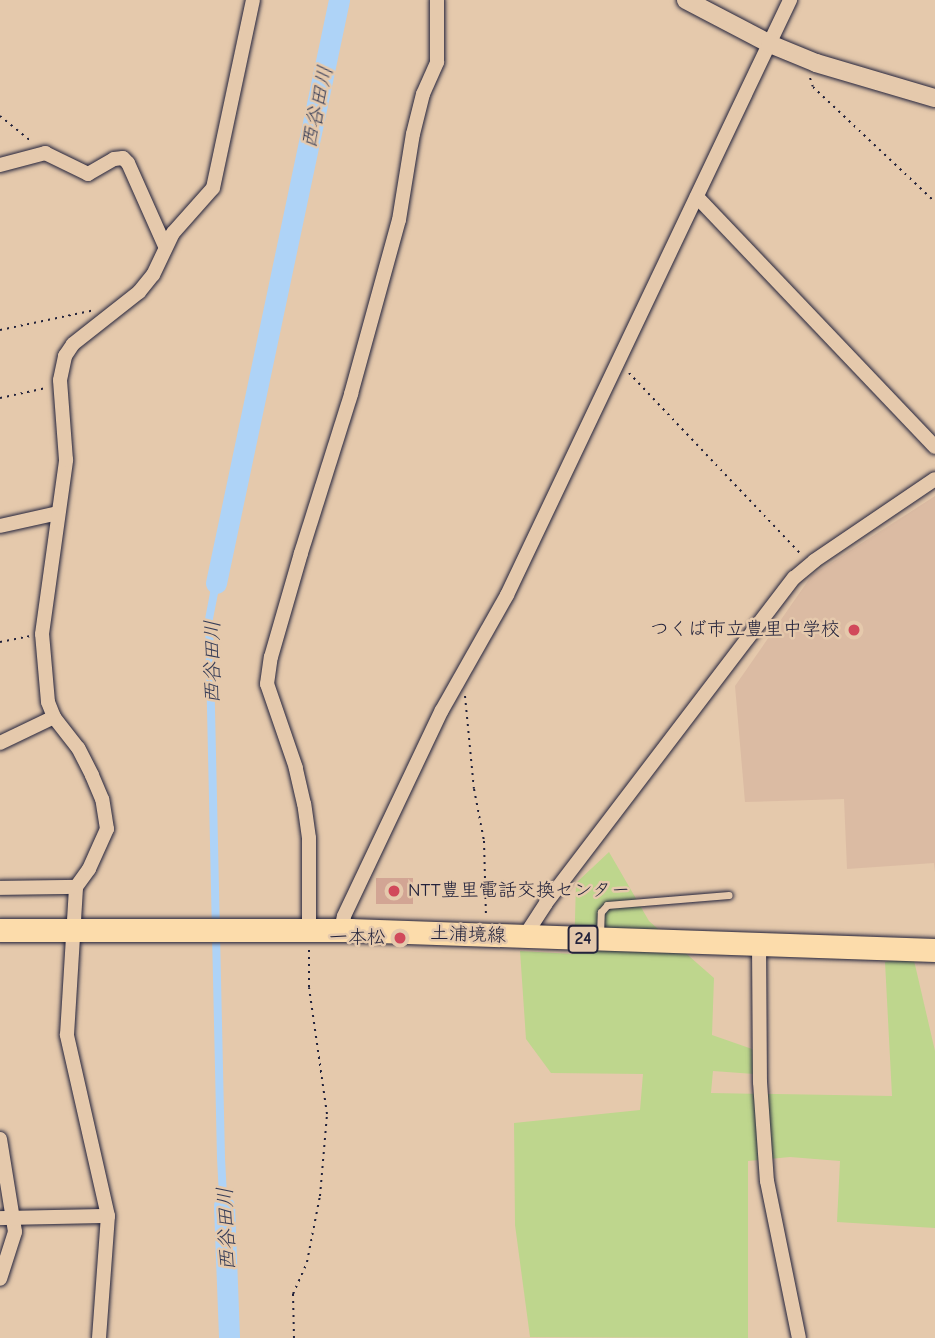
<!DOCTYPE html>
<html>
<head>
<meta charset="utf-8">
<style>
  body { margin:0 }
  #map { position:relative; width:935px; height:1338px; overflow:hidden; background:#e5c9ac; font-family:"Comic Neue","Klee One",sans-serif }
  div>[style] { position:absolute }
  .built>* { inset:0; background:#dbbba3 }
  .green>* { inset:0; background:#bed68d }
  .water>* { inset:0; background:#aed3f7 }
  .river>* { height:21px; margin:-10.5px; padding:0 10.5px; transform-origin:10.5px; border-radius:10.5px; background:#aed3f7 }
  .building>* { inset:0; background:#d2a594; transform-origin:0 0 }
  .path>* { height:2px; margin-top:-1px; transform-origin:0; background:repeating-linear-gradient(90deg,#22223b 0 2px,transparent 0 7px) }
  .roads { filter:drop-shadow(0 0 2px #22223b) drop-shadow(0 0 2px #22223b) }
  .service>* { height:7px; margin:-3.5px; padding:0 3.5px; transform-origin:3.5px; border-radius:3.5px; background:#e5c9ac }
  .minor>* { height:14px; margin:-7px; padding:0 7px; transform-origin:7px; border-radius:7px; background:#e5c9ac }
  .tertiary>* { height:18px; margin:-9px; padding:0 9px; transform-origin:9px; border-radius:9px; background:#e5c9ac }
  .primary>* { height:23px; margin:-11.5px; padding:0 11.5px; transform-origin:11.5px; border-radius:11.5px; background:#fcdcab }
  .dots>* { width:19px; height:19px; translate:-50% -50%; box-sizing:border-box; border:4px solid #e5c9ac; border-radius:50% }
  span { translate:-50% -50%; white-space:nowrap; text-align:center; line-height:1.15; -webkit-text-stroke:5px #e5c9ac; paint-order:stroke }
  .shield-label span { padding:2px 5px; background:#e5c9ac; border:2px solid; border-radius:5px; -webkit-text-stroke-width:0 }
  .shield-label { font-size:18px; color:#22223b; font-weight:700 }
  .poi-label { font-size:19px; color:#22223b }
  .right { translate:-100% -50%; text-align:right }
  .left { translate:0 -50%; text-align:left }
  .street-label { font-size:19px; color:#22223b }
  .water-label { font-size:21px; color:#373d57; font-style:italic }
</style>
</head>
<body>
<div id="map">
  <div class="built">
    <div style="clip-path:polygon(935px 496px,935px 872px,934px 863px,847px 869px,844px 799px,745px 802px,735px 686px,812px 575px)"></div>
  </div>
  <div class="green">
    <div style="clip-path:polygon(609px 852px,649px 921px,714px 978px,712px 1035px,755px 1050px,754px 1074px,713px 1071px,711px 1093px,892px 1096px,885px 962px,913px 956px,935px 1051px,935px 1228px,837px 1222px,840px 1161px,790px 1157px,748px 1161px,748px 1338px,530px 1337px,515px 1225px,514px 1123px,640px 1110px,643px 1074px,551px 1073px,526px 1039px,520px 951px,574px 954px,576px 883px)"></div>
  </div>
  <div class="water">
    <div style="clip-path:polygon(217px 556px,225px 558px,213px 619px,225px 1158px,229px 1235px,221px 1235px,217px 1158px,205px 619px)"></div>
  </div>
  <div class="river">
    <div style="left:216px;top:583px;width:596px;rotate:-78.09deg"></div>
    <div style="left:224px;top:1206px;width:132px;rotate:87.8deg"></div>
  </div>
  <div class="building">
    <div style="left:376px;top:878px;width:37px;height:26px"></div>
  </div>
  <div class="path">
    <div style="left:810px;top:78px;width:9px;rotate:72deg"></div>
    <div style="left:813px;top:87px;width:168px;rotate:43.3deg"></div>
    <div style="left:0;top:116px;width:40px;rotate:39deg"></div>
    <div style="left:0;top:330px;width:97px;rotate:-11.9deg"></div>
    <div style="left:629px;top:373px;width:250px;rotate:46.5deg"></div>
    <div style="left:0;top:398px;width:47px;rotate:-12.3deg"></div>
    <div style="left:0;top:642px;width:31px;rotate:-11deg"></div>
    <div style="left:465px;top:696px;width:93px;rotate:84.5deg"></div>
    <div style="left:474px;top:789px;width:53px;rotate:79.1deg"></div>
    <div style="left:484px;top:841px;width:76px;rotate:88.5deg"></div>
    <div style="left:294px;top:1338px;width:44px;rotate:-91.3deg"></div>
    <div style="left:293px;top:1294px;width:35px;rotate:-66deg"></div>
    <div style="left:307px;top:1262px;width:67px;rotate:-78.9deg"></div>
    <div style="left:320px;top:1196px;width:82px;rotate:-85.1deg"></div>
    <div style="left:327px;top:1114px;width:128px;rotate:-98.1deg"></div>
    <div style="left:309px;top:987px;width:39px;rotate:-90deg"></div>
  </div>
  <div class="roads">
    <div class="service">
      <div style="left:600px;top:935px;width:23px;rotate:-88deg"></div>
      <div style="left:601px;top:912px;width:9px;rotate:-49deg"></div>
      <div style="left:607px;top:905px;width:122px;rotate:-4.7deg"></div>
    </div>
    <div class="minor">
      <div style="left:0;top:165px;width:47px;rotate:-14.9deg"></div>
      <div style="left:45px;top:153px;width:48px;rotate:26deg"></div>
      <div style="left:88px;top:174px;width:30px;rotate:-30deg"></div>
      <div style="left:114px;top:159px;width:9px;rotate:-6deg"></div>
      <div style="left:123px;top:158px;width:7px;rotate:45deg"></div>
      <div style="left:128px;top:163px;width:91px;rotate:66deg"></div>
      <div style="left:697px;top:197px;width:345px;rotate:46.4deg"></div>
      <div style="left:0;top:526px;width:59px;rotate:-12.6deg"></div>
      <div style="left:0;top:743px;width:60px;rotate:-25.7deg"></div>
      <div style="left:0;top:888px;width:76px;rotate:-0.8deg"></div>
      <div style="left:309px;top:929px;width:91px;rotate:-90deg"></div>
      <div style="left:309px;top:838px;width:34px;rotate:-98deg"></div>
      <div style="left:304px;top:804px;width:37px;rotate:-103deg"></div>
      <div style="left:296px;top:768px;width:89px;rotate:-109deg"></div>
      <div style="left:267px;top:684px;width:27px;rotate:-82deg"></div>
      <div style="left:271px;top:657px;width:108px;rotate:-73.9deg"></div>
      <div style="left:301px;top:553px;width:167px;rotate:-72.5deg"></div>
      <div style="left:351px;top:394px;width:180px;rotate:-74.6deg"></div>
      <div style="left:399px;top:220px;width:87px;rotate:-80.8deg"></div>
      <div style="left:413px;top:134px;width:41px;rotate:-76deg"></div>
      <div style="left:423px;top:94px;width:35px;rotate:-66deg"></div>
      <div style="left:437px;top:62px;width:62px;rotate:-90deg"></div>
      <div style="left:341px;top:930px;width:14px;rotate:-78deg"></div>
      <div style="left:344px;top:916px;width:228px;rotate:-64.6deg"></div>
      <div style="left:442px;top:710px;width:132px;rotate:-60.5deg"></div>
      <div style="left:507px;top:595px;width:659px;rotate:-64.56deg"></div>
      <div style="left:528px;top:938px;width:7px;rotate:-90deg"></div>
      <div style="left:528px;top:931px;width:33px;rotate:-57deg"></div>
      <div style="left:546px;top:903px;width:409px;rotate:-52.7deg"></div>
      <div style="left:794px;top:578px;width:26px;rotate:-40deg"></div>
      <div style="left:814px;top:561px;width:146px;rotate:-34.1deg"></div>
      <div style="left:759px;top:943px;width:139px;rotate:89.6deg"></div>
      <div style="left:760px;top:1082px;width:99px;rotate:86deg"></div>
      <div style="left:767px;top:1181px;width:160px;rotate:78.5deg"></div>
      <div style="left:0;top:1139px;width:94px;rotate:80.8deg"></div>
      <div style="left:15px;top:1232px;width:49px;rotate:107.7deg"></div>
      <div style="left:0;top:1218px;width:108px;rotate:-1.1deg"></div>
      <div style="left:99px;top:1338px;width:122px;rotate:-85.8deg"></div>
      <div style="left:108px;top:1216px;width:186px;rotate:-102.8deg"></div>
      <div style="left:67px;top:1035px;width:148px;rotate:-86.5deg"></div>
      <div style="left:76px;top:887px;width:22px;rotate:-54deg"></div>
      <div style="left:89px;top:869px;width:44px;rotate:-65.8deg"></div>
      <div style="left:107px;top:829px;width:30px;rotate:-99deg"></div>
      <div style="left:102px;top:799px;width:26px;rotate:-113deg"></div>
      <div style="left:92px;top:775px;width:30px;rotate:-117deg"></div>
      <div style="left:78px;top:748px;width:39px;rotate:-128deg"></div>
      <div style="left:54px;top:717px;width:16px;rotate:-112deg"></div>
      <div style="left:48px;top:702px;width:68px;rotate:-95deg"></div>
      <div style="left:42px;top:634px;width:176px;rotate:-82.1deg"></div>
      <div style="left:66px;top:460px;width:80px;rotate:-94.3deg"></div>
      <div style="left:60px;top:380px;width:25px;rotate:-78deg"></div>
      <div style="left:65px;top:356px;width:14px;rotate:-56deg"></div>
      <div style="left:73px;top:344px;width:84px;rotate:-38.2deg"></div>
      <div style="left:139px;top:292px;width:22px;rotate:-51deg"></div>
      <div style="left:153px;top:275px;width:47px;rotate:-64.5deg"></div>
      <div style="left:173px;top:233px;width:60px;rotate:-48.4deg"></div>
      <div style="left:213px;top:188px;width:192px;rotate:-78deg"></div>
    </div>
    <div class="tertiary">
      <div style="left:686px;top:0;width:95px;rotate:27.6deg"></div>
      <div style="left:770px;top:44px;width:50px;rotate:22.4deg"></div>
      <div style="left:816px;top:63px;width:124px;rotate:16.4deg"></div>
    </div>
    <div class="primary">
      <div style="left:0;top:930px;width:350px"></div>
      <div style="left:350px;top:930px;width:585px;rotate:1.96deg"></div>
    </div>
  </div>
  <div class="dots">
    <div style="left:854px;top:630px;background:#d1495b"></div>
    <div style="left:394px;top:891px;background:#d1495b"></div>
    <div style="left:400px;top:938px;background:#d1495b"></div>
  </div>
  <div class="shield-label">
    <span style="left:583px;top:939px">24</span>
  </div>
  <div class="poi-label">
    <span class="right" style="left:840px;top:630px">つくば市立豊里中学校</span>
    <span class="left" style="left:408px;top:891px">NTT豊里電話交換センター</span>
    <span class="right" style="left:386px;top:938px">一本松</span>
  </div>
  <div class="street-label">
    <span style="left:468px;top:935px;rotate:2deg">土浦境線</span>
  </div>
  <div class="water-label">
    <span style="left:317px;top:107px;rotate:-78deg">西谷田川</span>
    <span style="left:212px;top:662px;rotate:-90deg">西谷田川</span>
    <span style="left:226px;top:1229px;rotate:-92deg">西谷田川</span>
  </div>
</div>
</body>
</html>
